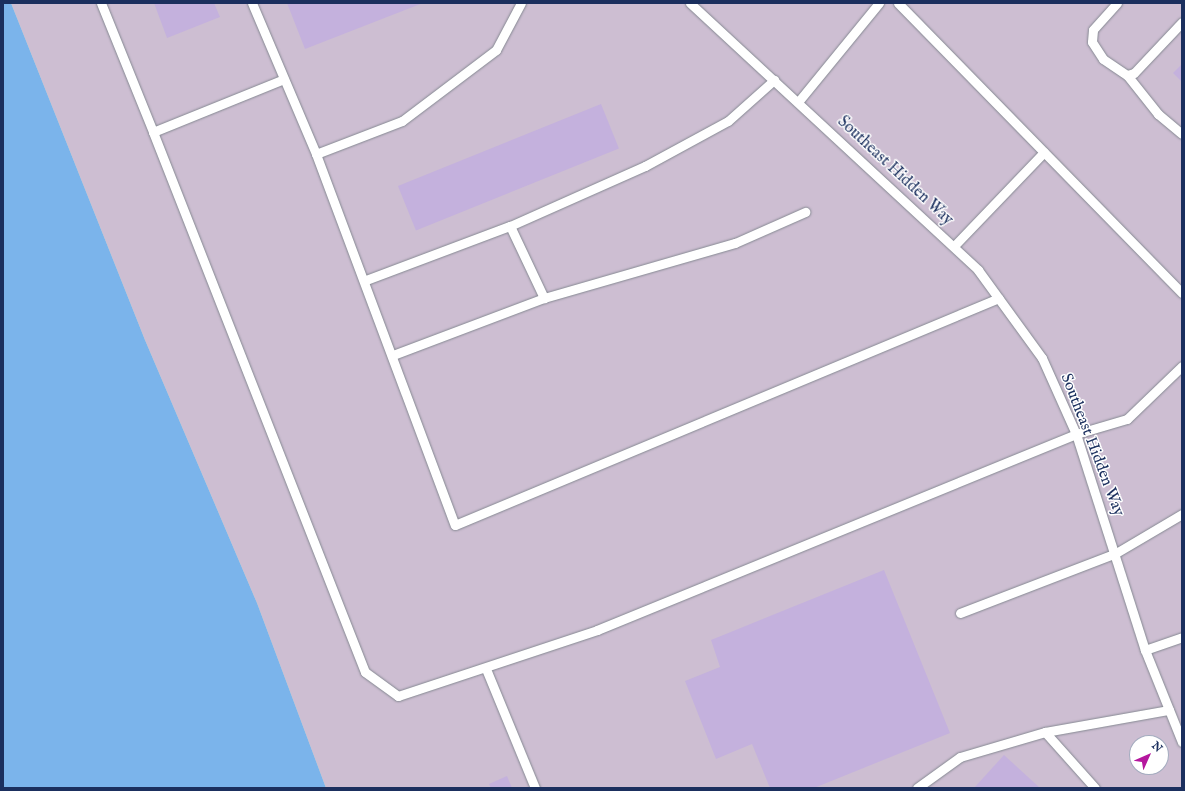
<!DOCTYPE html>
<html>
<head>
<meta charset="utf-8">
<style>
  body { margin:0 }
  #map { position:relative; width:1185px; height:791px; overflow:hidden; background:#efe3c6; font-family:"IM FELL English",serif }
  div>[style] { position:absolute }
  .industrial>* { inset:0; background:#cdbed2 }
  .water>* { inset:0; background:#7bb4eb }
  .building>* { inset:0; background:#c4b1dd; transform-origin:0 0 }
  .roads { filter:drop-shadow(0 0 1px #858992) drop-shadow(0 0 1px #858992) }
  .lane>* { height:9px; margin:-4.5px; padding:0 4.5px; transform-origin:4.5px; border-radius:4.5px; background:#fff }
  span { translate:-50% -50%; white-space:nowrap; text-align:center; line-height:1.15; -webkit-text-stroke:3px #fff; paint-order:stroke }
  .street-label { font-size:16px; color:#1b2f5e }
  .frame { position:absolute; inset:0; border:4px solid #1b2f5e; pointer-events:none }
  .north { position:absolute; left:1129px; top:735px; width:40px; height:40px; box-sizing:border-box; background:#fff; border:1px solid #a4acbf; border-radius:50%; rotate:45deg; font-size:11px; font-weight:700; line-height:16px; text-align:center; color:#1b2f5e }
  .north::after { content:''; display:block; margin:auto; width:14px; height:18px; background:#b5179e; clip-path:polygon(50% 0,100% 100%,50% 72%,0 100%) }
</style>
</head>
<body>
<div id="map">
  <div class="industrial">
    <div style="clip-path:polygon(evenodd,11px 3px,1182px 3px,1182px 788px,326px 788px,257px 603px,145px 340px,11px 3px,1137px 743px,1161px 743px,1161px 767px,1137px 767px,1137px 743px)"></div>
  </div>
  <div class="water">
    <div style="clip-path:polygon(3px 3px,11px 3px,145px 340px,257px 603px,326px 788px,3px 788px)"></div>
  </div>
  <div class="building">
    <div style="clip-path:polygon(154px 3px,214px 3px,220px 17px,167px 38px)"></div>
    <div style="clip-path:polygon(287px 3px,423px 3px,305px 49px)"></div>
    <div style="clip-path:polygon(1182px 64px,1182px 82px,1173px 73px)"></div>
    <div style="left:601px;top:104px;width:48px;height:219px;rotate:68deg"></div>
    <div style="clip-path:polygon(884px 570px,950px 733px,814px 788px,770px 788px,752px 744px,716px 759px,685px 681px,720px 667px,711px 640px)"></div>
    <div style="clip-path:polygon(1004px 755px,1040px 788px,974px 788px)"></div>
    <div style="clip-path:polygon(507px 776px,512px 788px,491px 788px,489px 784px)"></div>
  </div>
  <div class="roads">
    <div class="lane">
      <div style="left:101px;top:3px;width:139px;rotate:68deg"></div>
      <div style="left:153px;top:132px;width:141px;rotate:-22deg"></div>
      <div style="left:252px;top:3px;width:164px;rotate:67deg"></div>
      <div style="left:316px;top:154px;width:92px;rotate:-21deg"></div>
      <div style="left:402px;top:121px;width:118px;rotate:-37.1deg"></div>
      <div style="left:496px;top:50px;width:53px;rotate:-62deg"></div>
      <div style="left:690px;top:3px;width:393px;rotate:42.8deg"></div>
      <div style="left:978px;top:270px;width:109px;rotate:54deg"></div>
      <div style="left:1042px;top:358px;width:83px;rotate:65.9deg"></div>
      <div style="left:1076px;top:434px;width:227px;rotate:72.3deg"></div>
      <div style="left:1145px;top:650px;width:99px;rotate:68.1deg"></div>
      <div style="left:898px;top:3px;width:406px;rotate:45.6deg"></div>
      <div style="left:1117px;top:3px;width:36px;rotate:132deg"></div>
      <div style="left:1093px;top:30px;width:12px;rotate:95deg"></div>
      <div style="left:1092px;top:42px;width:20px;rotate:57deg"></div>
      <div style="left:1103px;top:59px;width:29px;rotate:34deg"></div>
      <div style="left:1127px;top:75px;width:7px;rotate:-16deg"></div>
      <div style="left:1134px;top:73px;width:70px;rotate:-46.7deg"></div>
      <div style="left:1127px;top:75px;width:50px;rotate:51.5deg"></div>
      <div style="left:1158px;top:114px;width:31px;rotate:40deg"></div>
      <div style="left:798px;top:102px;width:128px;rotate:-50.7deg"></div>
      <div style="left:153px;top:132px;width:580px;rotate:68.57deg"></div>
      <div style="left:365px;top:672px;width:41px;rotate:36deg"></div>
      <div style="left:398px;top:696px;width:210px;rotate:-18.3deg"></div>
      <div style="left:597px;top:630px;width:518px;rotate:-22.25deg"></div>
      <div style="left:1076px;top:434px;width:53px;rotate:-16.4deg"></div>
      <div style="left:1127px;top:419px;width:76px;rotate:-43.9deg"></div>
      <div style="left:316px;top:154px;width:396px;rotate:69.5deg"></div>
      <div style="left:455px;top:525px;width:589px;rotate:-22.65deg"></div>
      <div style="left:510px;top:226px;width:80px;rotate:64.7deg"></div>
      <div style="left:954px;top:246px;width:130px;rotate:-46.2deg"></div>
      <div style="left:366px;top:280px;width:154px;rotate:-20.6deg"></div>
      <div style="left:510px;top:226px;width:148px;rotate:-24deg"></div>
      <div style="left:645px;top:166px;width:94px;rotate:-28.5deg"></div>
      <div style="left:728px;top:121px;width:62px;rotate:-41.7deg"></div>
      <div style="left:393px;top:355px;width:161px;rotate:-20.7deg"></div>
      <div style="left:544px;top:298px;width:199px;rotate:-16.1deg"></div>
      <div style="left:735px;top:243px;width:77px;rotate:-23.9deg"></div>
      <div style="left:960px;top:613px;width:167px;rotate:-21deg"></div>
      <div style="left:1116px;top:553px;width:77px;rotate:-30.6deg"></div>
      <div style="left:1145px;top:650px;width:39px;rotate:-19deg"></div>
      <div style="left:486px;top:669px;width:129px;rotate:67.6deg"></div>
      <div style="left:1045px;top:732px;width:75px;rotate:48.2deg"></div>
      <div style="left:917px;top:788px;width:53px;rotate:-35.8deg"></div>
      <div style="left:960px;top:757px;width:89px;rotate:-16.4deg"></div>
      <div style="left:1045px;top:732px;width:126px;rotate:-10.1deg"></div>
    </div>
  </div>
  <div class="street-label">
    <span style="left:895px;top:171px;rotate:43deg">Southeast Hidden Way</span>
    <span style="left:1092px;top:445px;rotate:69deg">Southeast Hidden Way</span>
  </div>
  <div class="frame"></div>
  <div class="north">N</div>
</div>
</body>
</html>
